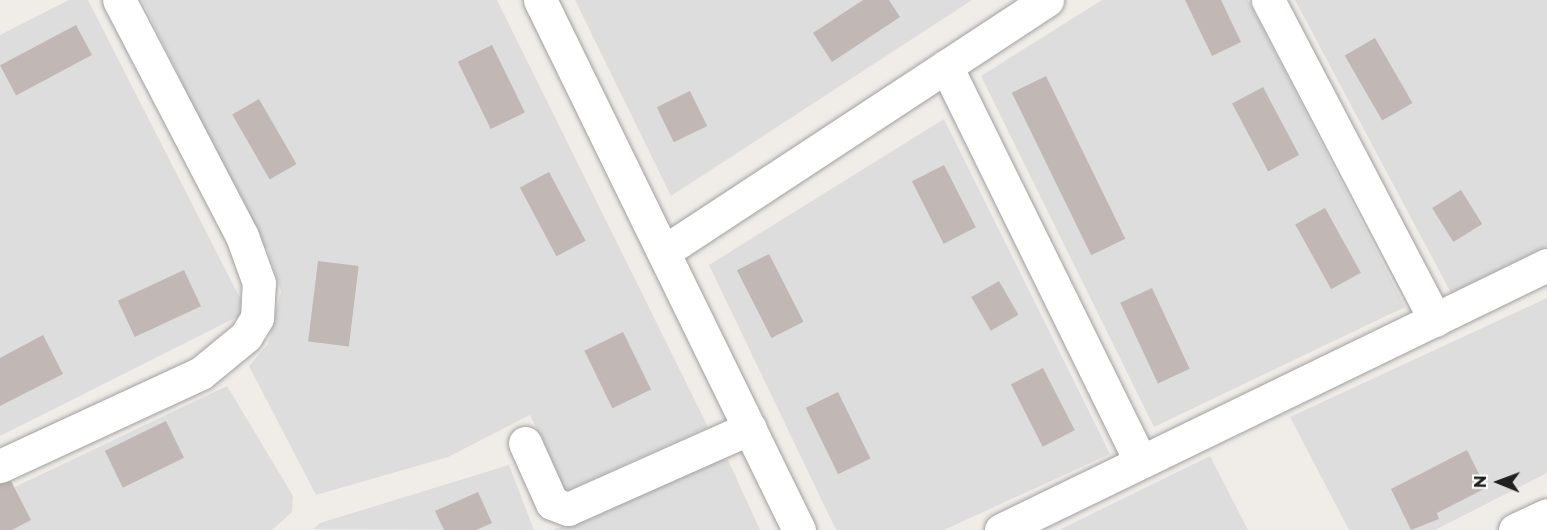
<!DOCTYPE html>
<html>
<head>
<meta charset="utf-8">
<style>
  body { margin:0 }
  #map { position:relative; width:1547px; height:530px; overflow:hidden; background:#f0ece8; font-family:Montserrat,sans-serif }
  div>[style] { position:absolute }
  .residential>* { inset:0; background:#deddde }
  .building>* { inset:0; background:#c1b7b4; transform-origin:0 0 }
  .roads { filter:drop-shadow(0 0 2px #a1a1a1) drop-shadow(0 0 2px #a1a1a1) }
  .minor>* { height:33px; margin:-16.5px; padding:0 16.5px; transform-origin:16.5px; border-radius:16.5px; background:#fff }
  span { translate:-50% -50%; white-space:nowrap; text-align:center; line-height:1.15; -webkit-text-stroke:4.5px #fff; paint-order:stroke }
  .north { position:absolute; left:1469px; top:452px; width:60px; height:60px; -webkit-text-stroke:4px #fff; paint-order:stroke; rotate:271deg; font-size:16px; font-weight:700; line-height:24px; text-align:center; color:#202020 }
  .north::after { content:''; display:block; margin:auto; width:21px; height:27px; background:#202020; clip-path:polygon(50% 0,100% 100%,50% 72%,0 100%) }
</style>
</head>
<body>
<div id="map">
  <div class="residential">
    <div style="clip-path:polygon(69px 0,88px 0,247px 312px,0 436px,0 35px)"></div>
    <div style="clip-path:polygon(142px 0,497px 0,708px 427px,566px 491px,530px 415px,448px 457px,316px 495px,249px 366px,268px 344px,281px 291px,267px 247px,263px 249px)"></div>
    <div style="clip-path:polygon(575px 0,972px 0,671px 196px)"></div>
    <div style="clip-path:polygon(1102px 0,1248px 0,1405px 307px,1154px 427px,981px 76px)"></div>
    <div style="clip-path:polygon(1295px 0,1547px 0,1547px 246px,1451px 293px)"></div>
    <div style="clip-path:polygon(944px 119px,1110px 454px,944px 530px,836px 530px,709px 265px)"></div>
    <div style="clip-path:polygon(1547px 298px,1547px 473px,1435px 530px,1349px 530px,1290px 417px)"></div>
    <div style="clip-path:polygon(227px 386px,293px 496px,292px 512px,272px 530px,0 530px,0 494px)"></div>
    <div style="clip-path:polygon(1210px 456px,1248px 530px,1059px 530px)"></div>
    <div style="clip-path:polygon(728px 460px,760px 530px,550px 530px,586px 521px,711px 461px)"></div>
    <div style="clip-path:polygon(509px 465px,534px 530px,313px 529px,320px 523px)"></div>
  </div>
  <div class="building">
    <div style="clip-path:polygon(863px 0,889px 0,900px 17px,832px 62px,813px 33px)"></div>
    <div style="clip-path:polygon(1185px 0,1221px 0,1241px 42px,1212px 56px)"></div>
    <div style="left:76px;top:25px;width:34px;height:86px;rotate:62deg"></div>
    <div style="left:1375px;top:38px;width:75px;height:35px;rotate:60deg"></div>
    <div style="left:492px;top:45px;width:75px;height:38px;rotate:64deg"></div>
    <div style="left:1046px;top:76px;width:181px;height:38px;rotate:64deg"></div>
    <div style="left:1263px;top:87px;width:77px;height:35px;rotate:62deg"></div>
    <div style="left:690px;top:91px;width:39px;height:37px;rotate:64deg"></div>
    <div style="left:259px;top:99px;width:75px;height:31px;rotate:60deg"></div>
    <div style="left:944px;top:165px;width:70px;height:36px;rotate:63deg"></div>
    <div style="left:549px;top:172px;width:78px;height:33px;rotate:62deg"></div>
    <div style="left:1461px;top:190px;width:40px;height:34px;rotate:58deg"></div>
    <div style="left:1325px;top:208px;width:74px;height:34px;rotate:61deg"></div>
    <div style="left:769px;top:254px;width:76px;height:36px;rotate:63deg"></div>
    <div style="left:318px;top:261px;width:41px;height:81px;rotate:7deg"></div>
    <div style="left:184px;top:270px;width:40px;height:73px;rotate:65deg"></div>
    <div style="left:999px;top:281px;width:39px;height:32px;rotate:60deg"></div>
    <div style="left:1152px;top:288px;width:89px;height:35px;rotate:65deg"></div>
    <div style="left:623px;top:332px;width:64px;height:43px;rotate:64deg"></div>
    <div style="clip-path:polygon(43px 335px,63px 374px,0 406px,0 358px)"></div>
    <div style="left:1043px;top:368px;width:70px;height:36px;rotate:63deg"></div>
    <div style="left:838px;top:392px;width:74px;height:36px;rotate:64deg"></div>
    <div style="left:166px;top:421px;width:41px;height:68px;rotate:64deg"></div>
    <div style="clip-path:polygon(1467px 450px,1486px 488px,1437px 513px,1439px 519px,1411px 530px,1391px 489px)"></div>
    <div style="clip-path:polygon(11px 481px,31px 520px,12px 530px,0 530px,0 484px)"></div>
    <div style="clip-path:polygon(478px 492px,492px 523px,476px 530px,444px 530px,435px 511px)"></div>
  </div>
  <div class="roads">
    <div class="minor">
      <div style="left:540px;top:0;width:590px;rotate:63.96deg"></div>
      <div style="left:1268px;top:0;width:361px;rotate:62.4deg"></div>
      <div style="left:946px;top:66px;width:441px;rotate:63.8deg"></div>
      <div style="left:665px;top:251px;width:457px;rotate:-33.3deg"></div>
      <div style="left:525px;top:443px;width:66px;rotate:65.8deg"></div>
      <div style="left:552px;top:503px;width:17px;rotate:21deg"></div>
      <div style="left:568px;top:509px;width:199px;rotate:-24deg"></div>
      <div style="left:0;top:466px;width:221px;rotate:-24.8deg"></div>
      <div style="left:201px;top:373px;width:58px;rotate:-39.4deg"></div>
      <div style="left:246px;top:336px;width:21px;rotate:-59deg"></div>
      <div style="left:257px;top:318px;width:35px;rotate:-87deg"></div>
      <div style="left:259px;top:283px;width:50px;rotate:-109.9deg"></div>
      <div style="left:242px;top:236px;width:266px;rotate:-117.5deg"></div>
      <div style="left:1001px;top:530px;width:607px;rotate:-25.89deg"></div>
      <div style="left:1515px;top:530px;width:35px;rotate:-25deg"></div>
    </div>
  </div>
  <div class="north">N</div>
</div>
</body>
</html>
